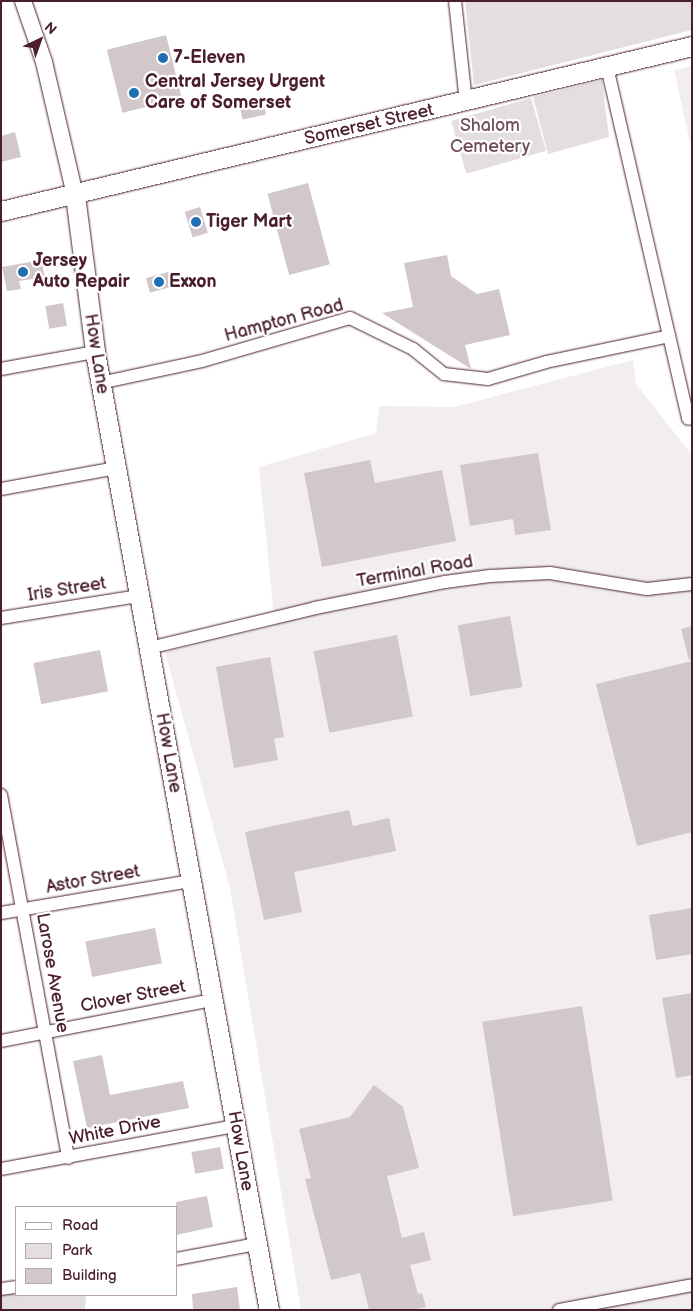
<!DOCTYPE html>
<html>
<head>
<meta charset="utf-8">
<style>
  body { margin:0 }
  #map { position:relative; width:693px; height:1311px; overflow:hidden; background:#fff; font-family:"Balsamiq Sans",sans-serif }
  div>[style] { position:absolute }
  .built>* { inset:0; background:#f2eeef }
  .green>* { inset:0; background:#e5dee0; transform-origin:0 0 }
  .building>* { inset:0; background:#d2c7cb; transform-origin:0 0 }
  .roads { filter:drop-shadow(0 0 1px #4a1f2b) drop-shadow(0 0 1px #4a1f2b) }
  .minor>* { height:12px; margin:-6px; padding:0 6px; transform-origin:6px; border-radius:6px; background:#fff }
  .tertiary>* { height:16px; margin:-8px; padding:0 8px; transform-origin:8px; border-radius:8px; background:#fff }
  .secondary>* { height:19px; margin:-9.5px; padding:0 9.5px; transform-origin:9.5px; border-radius:9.5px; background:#fff }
  .dots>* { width:14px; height:14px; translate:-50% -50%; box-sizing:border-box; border:2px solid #fff; border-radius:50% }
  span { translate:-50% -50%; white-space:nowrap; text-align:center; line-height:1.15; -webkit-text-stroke:4.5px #fff; paint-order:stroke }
  .poi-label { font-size:18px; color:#4a1f2b; font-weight:700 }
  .left { translate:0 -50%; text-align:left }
  .street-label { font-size:18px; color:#4a1f2b }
  .park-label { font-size:18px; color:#714f58 }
  .frame { position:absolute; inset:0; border:2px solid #4a1f2b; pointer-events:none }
  .legend { position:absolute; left:15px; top:1206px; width:162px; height:90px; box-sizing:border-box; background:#fff; border:1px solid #b7a5aa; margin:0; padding:6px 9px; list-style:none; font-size:15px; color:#4a1f2b }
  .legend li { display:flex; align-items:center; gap:10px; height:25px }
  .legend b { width:25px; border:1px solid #b7a5aa }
  .north { position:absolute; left:15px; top:15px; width:50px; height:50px; -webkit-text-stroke:4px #fff; paint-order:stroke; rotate:42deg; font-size:14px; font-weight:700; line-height:20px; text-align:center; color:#4a1f2b }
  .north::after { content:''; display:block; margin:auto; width:18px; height:22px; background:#4a1f2b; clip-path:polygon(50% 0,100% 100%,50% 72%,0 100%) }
</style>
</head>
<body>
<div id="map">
  <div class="built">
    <div style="clip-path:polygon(692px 66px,692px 152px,674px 70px)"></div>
    <div style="clip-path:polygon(633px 360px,636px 384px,692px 455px,692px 1310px,301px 1310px,230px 888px,165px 652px,275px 626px,259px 467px,376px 433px,379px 406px,454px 407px)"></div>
  </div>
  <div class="green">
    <div style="clip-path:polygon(465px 1px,692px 1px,692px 30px,474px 85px)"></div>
    <div style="clip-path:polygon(602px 80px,609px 137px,548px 154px,533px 97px)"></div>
    <div style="left:531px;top:98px;width:55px;height:83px;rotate:74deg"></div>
    <div style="clip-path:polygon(16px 1289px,16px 1295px,86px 1295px,85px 1310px,1px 1310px,1px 1292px)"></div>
  </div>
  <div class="building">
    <div style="left:166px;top:35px;width:65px;height:61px;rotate:76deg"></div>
    <div style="left:262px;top:96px;width:19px;height:24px;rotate:78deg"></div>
    <div style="clip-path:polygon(15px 132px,21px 157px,1px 162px,1px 136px)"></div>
    <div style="left:308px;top:183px;width:84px;height:42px;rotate:75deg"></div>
    <div style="left:200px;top:207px;width:27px;height:16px;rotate:73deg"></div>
    <div style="clip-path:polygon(447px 255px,451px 276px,477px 294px,499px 289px,510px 335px,465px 345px,471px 369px,382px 313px,413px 307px,404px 263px)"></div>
    <div style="clip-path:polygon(41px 260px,45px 277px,19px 281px,21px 289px,7px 291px,2px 267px)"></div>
    <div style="left:168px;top:272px;width:15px;height:23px;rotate:74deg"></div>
    <div style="left:63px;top:303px;width:23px;height:18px;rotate:80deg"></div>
    <div style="clip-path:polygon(538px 453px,551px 530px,515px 535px,513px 519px,470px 526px,460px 465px)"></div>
    <div style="clip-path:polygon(370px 460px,375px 483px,442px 470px,456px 541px,322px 567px,304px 473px)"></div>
    <div style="left:510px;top:616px;width:72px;height:53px;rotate:80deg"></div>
    <div style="clip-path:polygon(692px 626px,692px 659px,689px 660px,681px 629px)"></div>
    <div style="left:397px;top:635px;width:83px;height:85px;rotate:79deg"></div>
    <div style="left:100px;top:650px;width:42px;height:68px;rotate:79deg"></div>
    <div style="clip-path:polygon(270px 657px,284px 737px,274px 739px,278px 760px,234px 768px,216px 667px)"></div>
    <div style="clip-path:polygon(692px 661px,692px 832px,637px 846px,596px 684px)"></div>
    <div style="clip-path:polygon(349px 810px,353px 826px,389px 818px,396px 851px,294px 872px,302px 912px,264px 920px,245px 832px)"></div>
    <div style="clip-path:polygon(692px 908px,692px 954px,656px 960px,649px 915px)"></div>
    <div style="left:155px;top:928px;width:36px;height:71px;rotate:79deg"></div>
    <div style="clip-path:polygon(692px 993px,692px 1075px,676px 1078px,662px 998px)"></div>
    <div style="left:582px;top:1006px;width:197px;height:101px;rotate:81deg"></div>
    <div style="clip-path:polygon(102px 1055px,110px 1095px,183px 1081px,189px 1108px,87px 1128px,73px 1061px)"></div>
    <div style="clip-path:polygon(374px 1085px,403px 1107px,419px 1168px,387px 1176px,402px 1238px,424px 1232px,431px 1260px,410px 1265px,418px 1294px,422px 1293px,426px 1307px,413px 1310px,369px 1310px,360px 1273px,331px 1280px,305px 1179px,311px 1178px,299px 1129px,350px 1117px)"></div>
    <div style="left:220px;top:1147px;width:22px;height:29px;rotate:80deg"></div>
    <div style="clip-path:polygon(207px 1196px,213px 1227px,176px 1235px,176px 1202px)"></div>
    <div style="clip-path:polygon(237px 1287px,240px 1310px,193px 1310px,192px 1294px)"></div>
  </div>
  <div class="roads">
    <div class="minor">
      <div style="left:455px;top:1px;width:102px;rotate:83.8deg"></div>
      <div style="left:607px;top:67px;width:361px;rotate:77deg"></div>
      <div style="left:1px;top:369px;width:96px;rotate:-10.3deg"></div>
      <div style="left:100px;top:383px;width:104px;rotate:-12.2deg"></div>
      <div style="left:202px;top:361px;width:154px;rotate:-16.2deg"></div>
      <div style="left:350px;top:318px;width:70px;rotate:26.2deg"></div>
      <div style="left:413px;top:349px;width:40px;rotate:39deg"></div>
      <div style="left:444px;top:374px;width:44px;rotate:6.5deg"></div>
      <div style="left:488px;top:379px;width:60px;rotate:-16.3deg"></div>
      <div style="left:546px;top:362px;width:126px;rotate:-11.9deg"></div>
      <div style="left:1px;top:489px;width:117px;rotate:-10.3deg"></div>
      <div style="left:1px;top:618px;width:140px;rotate:-9.1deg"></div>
      <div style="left:149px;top:648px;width:171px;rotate:-13.5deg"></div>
      <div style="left:315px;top:608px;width:133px;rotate:-11.3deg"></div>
      <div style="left:445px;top:582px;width:45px;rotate:-7.6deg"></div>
      <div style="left:490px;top:576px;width:60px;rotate:-2.9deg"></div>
      <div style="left:550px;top:573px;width:98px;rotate:9.4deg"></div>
      <div style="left:647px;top:589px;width:45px;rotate:-6.3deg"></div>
      <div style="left:1px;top:795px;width:369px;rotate:79.5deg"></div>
      <div style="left:1px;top:913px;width:193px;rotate:-9.6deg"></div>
      <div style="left:1px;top:1041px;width:215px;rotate:-11deg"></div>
      <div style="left:1px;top:1169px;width:238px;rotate:-10.4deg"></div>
      <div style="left:176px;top:1259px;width:82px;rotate:-10.5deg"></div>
      <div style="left:1px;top:1289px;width:15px;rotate:-8deg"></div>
      <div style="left:559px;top:1310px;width:135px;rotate:-10.6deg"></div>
    </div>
    <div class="tertiary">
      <div style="left:23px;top:1px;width:65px;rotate:71deg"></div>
      <div style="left:44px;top:62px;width:137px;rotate:76.9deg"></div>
    </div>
    <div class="secondary">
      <div style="left:75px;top:195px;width:158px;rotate:82.7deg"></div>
      <div style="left:95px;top:352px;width:974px;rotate:79.71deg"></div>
      <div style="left:1px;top:211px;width:710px;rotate:-13.43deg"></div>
    </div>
  </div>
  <div class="dots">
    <div style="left:163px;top:58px;background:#1f6fb2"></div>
    <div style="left:134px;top:93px;background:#1f6fb2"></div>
    <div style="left:196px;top:222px;background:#1f6fb2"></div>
    <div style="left:23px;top:272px;background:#1f6fb2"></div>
    <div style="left:159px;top:282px;background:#1f6fb2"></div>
  </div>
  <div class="poi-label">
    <span class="left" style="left:173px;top:58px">7-Eleven</span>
    <span class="left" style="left:145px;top:93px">Central Jersey Urgent<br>Care of Somerset</span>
    <span class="left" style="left:206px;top:222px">Tiger Mart</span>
    <span class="left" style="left:33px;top:272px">Jersey<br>Auto Repair</span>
    <span class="left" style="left:169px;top:282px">Exxon</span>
  </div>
  <div class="street-label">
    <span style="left:369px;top:125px;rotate:-13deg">Somerset Street</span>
    <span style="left:284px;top:321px;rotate:-15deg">Hampton Road</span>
    <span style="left:96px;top:354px;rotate:81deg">How Lane</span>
    <span style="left:415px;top:572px;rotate:-10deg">Terminal Road</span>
    <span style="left:67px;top:590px;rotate:-9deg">Iris Street</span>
    <span style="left:168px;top:753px;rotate:80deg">How Lane</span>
    <span style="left:93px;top:880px;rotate:-10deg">Astor Street</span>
    <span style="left:52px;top:973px;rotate:80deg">Larose Avenue</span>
    <span style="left:133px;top:997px;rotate:-11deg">Clover Street</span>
    <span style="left:115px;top:1131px;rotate:-11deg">White Drive</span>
    <span style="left:240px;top:1151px;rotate:80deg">How Lane</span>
  </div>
  <div class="park-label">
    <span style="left:490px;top:137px">Shalom<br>Cemetery</span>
  </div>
  <div class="frame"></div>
  <ul class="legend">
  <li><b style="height:6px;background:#fff"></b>Road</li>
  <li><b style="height:14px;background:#e5dee0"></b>Park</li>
  <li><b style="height:14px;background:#d2c7cb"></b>Building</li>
  </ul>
  <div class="north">N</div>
</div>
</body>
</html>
